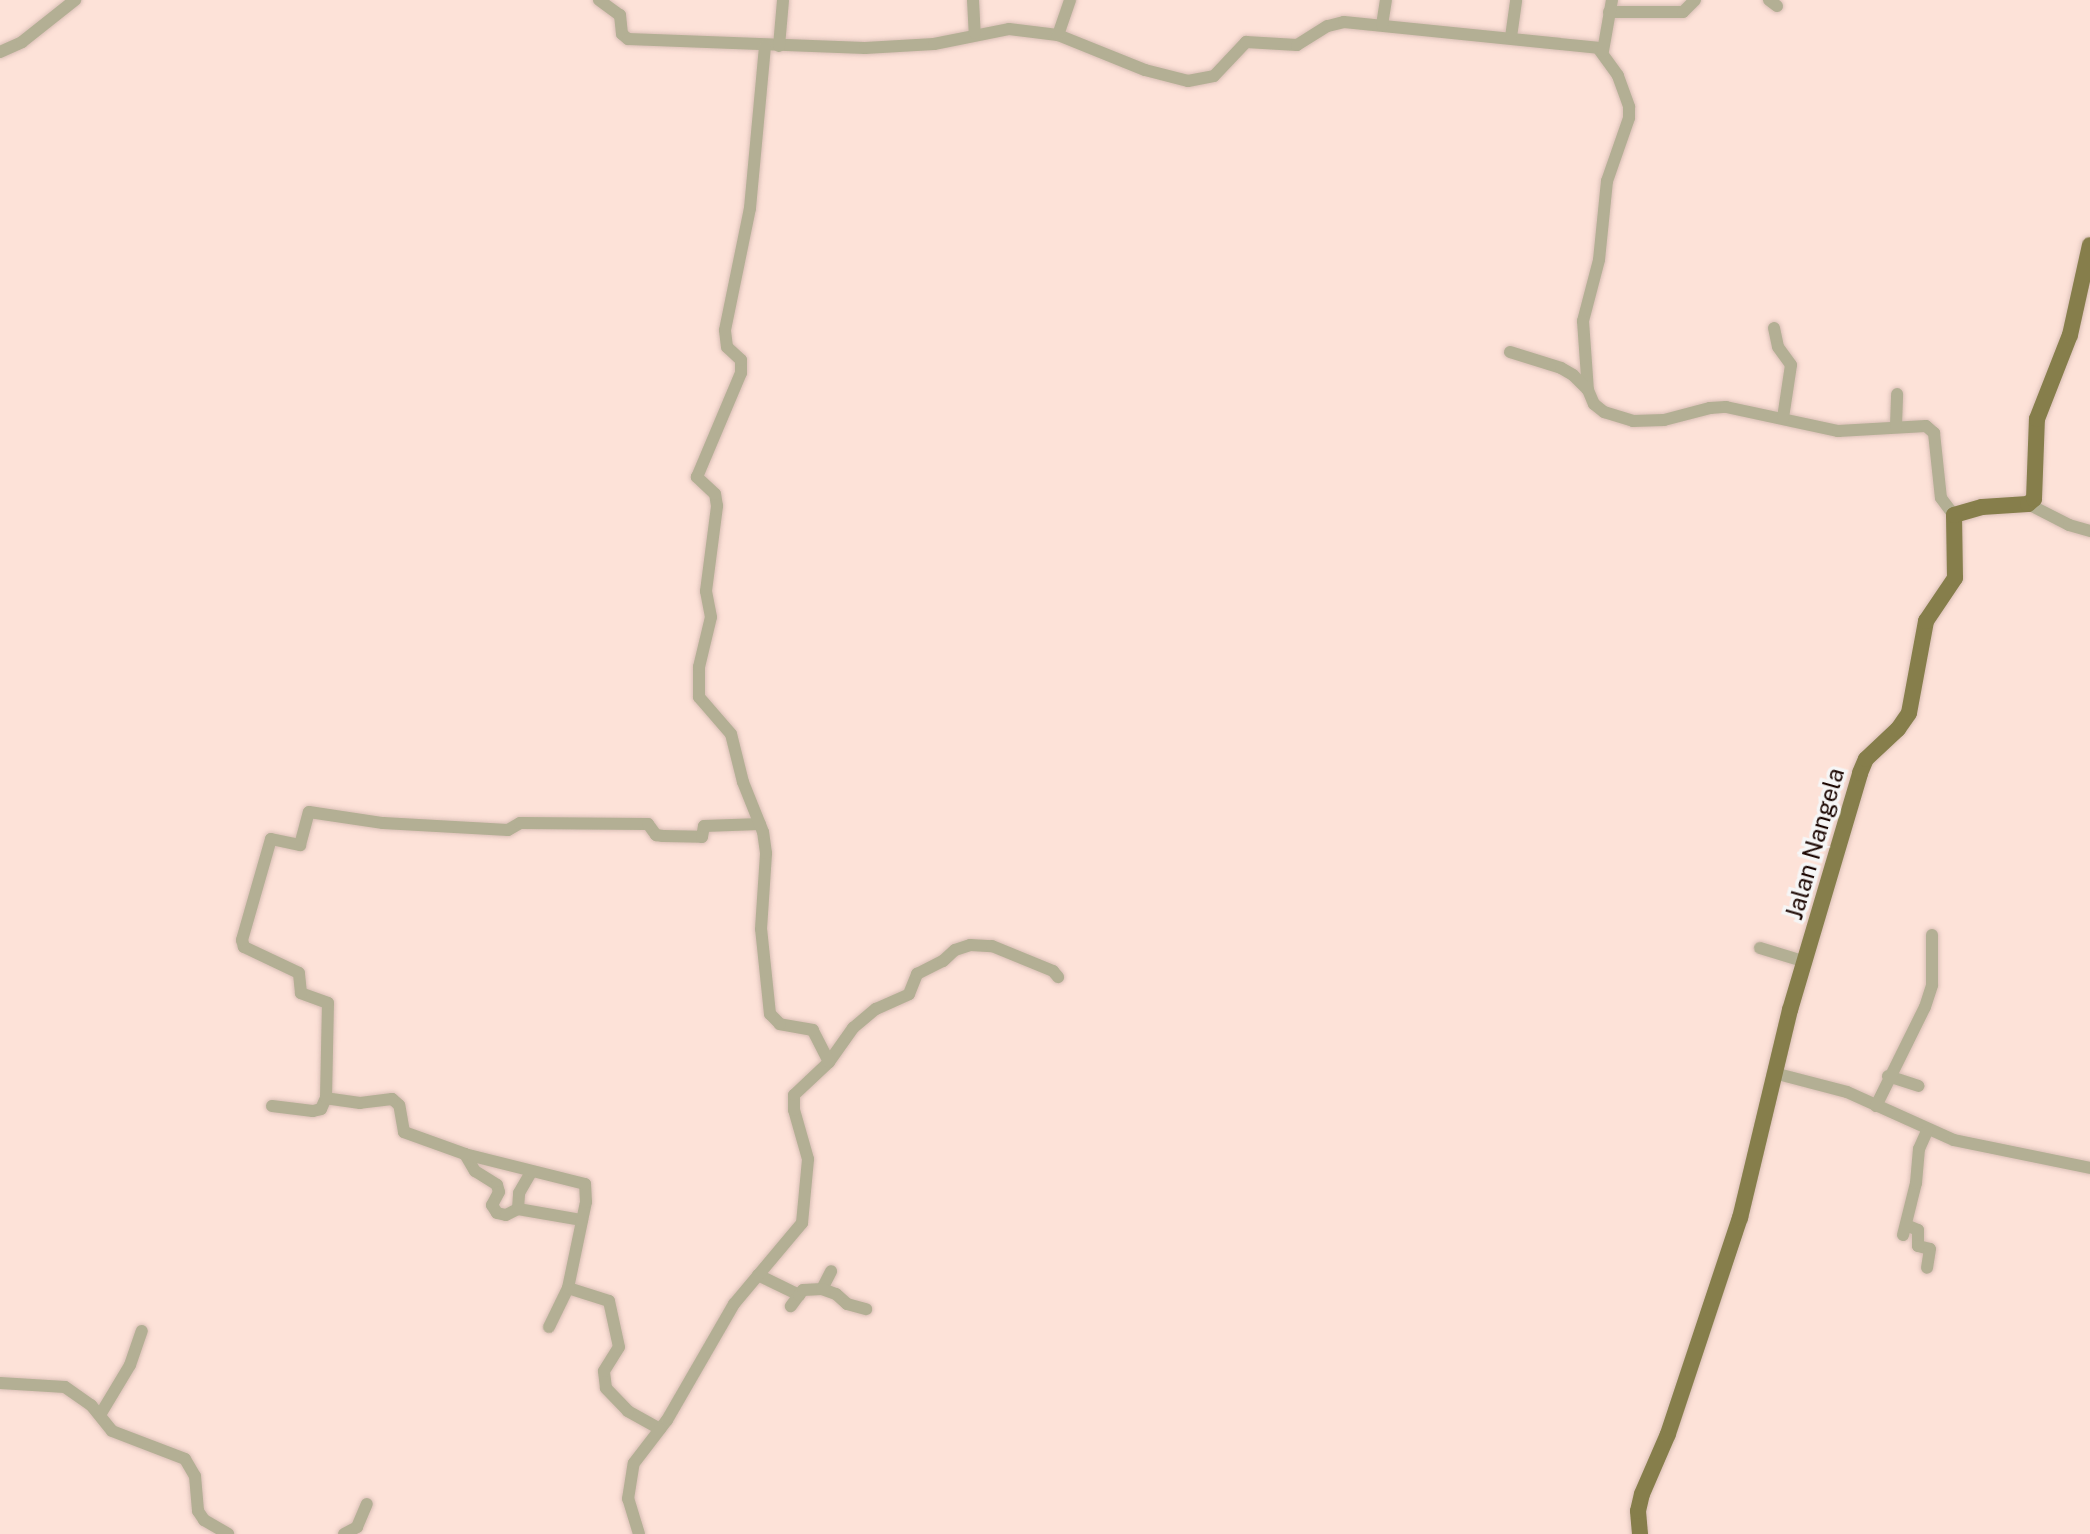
<!DOCTYPE html>
<html>
<head>
<meta charset="utf-8">
<style>
  body { margin:0 }
  #map { position:relative; width:2090px; height:1534px; overflow:hidden; background:#fde2d8; font-family:"Public Sans",sans-serif }
  div>[style] { position:absolute }
  .roads { filter:drop-shadow(0 0 2px #d9bfb6) drop-shadow(0 0 2px #d9bfb6) }
  .minor>* { height:12px; margin:-6px; padding:0 6px; transform-origin:6px; border-radius:6px; background:#b3af94 }
  .major>* { height:16px; margin:-8px; padding:0 8px; transform-origin:8px; border-radius:8px; background:#867e4b }
  span { translate:-50% -50%; white-space:nowrap; text-align:center; line-height:1.15; -webkit-text-stroke:7px #f6f6f6; paint-order:stroke }
  .street-label { font-size:24px; color:#1b0601 }
</style>
</head>
<body>
<div id="map">
  <div class="roads">
    <div class="minor">
      <div style="left:599px;top:0;width:26px;rotate:36deg"></div>
      <div style="left:620px;top:15px;width:19px;rotate:84deg"></div>
      <div style="left:622px;top:34px;width:8px;rotate:40deg"></div>
      <div style="left:628px;top:39px;width:237px;rotate:2.2deg"></div>
      <div style="left:865px;top:48px;width:69px;rotate:-3.3deg"></div>
      <div style="left:934px;top:44px;width:76px;rotate:-11.3deg"></div>
      <div style="left:1009px;top:29px;width:49px;rotate:7deg"></div>
      <div style="left:1058px;top:35px;width:94px;rotate:21.9deg"></div>
      <div style="left:1145px;top:70px;width:44px;rotate:14.3deg"></div>
      <div style="left:1188px;top:81px;width:26px;rotate:-11deg"></div>
      <div style="left:1214px;top:76px;width:47px;rotate:-46.7deg"></div>
      <div style="left:1246px;top:42px;width:51px;rotate:3.4deg"></div>
      <div style="left:1297px;top:45px;width:36px;rotate:-32deg"></div>
      <div style="left:1328px;top:26px;width:16px;rotate:-14deg"></div>
      <div style="left:1344px;top:22px;width:255px;rotate:5.8deg"></div>
      <div style="left:1598px;top:48px;width:34px;rotate:54deg"></div>
      <div style="left:1618px;top:76px;width:33px;rotate:70deg"></div>
      <div style="left:1629px;top:107px;width:11px;rotate:90deg"></div>
      <div style="left:1629px;top:118px;width:67px;rotate:109.2deg"></div>
      <div style="left:1607px;top:181px;width:79px;rotate:95.8deg"></div>
      <div style="left:1599px;top:260px;width:63px;rotate:104.7deg"></div>
      <div style="left:1583px;top:321px;width:69px;rotate:85.9deg"></div>
      <div style="left:1588px;top:390px;width:15px;rotate:67deg"></div>
      <div style="left:1594px;top:404px;width:13px;rotate:39deg"></div>
      <div style="left:1604px;top:412px;width:30px;rotate:17deg"></div>
      <div style="left:1633px;top:421px;width:31px;rotate:-2deg"></div>
      <div style="left:1664px;top:420px;width:48px;rotate:-14.6deg"></div>
      <div style="left:1710px;top:408px;width:16px;rotate:-4deg"></div>
      <div style="left:1726px;top:407px;width:115px;rotate:12.1deg"></div>
      <div style="left:1838px;top:431px;width:88px;rotate:-3.3deg"></div>
      <div style="left:1926px;top:426px;width:11px;rotate:41deg"></div>
      <div style="left:1934px;top:433px;width:65px;rotate:83.9deg"></div>
      <div style="left:1941px;top:498px;width:21px;rotate:53deg"></div>
      <div style="left:973px;top:0;width:33px;rotate:87deg"></div>
      <div style="left:1769px;top:0;width:10px;rotate:37deg"></div>
      <div style="left:1609px;top:12px;width:74px"></div>
      <div style="left:1683px;top:12px;width:17px;rotate:-45deg"></div>
      <div style="left:1382px;top:25px;width:25px;rotate:-81deg"></div>
      <div style="left:1058px;top:35px;width:37px;rotate:-71deg"></div>
      <div style="left:1511px;top:37px;width:37px;rotate:-82deg"></div>
      <div style="left:779px;top:46px;width:46px;rotate:-85deg"></div>
      <div style="left:1603px;top:51px;width:52px;rotate:-80deg"></div>
      <div style="left:0;top:52px;width:24px;rotate:-24deg"></div>
      <div style="left:22px;top:42px;width:68px;rotate:-38.4deg"></div>
      <div style="left:1774px;top:328px;width:19px;rotate:78deg"></div>
      <div style="left:1778px;top:347px;width:22px;rotate:54deg"></div>
      <div style="left:1791px;top:365px;width:54px;rotate:98.6deg"></div>
      <div style="left:1510px;top:352px;width:53px;rotate:17.4deg"></div>
      <div style="left:1561px;top:368px;width:14px;rotate:30deg"></div>
      <div style="left:1573px;top:375px;width:21px;rotate:45deg"></div>
      <div style="left:1896px;top:426px;width:32px;rotate:-88deg"></div>
      <div style="left:2028px;top:504px;width:46px;rotate:27.1deg"></div>
      <div style="left:2069px;top:525px;width:22px;rotate:16deg"></div>
      <div style="left:1760px;top:948px;width:48px;rotate:16.9deg"></div>
      <div style="left:829px;top:1062px;width:42px;rotate:-54.8deg"></div>
      <div style="left:853px;top:1028px;width:30px;rotate:-40deg"></div>
      <div style="left:876px;top:1009px;width:36px;rotate:-24deg"></div>
      <div style="left:909px;top:994px;width:22px;rotate:-68deg"></div>
      <div style="left:917px;top:974px;width:29px;rotate:-27deg"></div>
      <div style="left:943px;top:961px;width:16px;rotate:-43deg"></div>
      <div style="left:955px;top:950px;width:16px;rotate:-18deg"></div>
      <div style="left:970px;top:945px;width:22px;rotate:3deg"></div>
      <div style="left:992px;top:946px;width:66px;rotate:22.3deg"></div>
      <div style="left:1053px;top:971px;width:8px;rotate:50deg"></div>
      <div style="left:1774px;top:1073px;width:75px;rotate:14.6deg"></div>
      <div style="left:1847px;top:1092px;width:117px;rotate:24.2deg"></div>
      <div style="left:1954px;top:1140px;width:139px;rotate:11.6deg"></div>
      <div style="left:1888px;top:1076px;width:32px;rotate:18deg"></div>
      <div style="left:272px;top:1106px;width:41px;rotate:7deg"></div>
      <div style="left:313px;top:1111px;width:8px;rotate:-14deg"></div>
      <div style="left:321px;top:1109px;width:12px;rotate:-66deg"></div>
      <div style="left:1876px;top:1106px;width:110px;rotate:-63.7deg"></div>
      <div style="left:1925px;top:1007px;width:23px;rotate:-72deg"></div>
      <div style="left:1932px;top:985px;width:50px;rotate:-90deg"></div>
      <div style="left:465px;top:1154px;width:20px;rotate:60deg"></div>
      <div style="left:475px;top:1171px;width:26px;rotate:32deg"></div>
      <div style="left:497px;top:1185px;width:7px;rotate:74deg"></div>
      <div style="left:499px;top:1192px;width:15px;rotate:118deg"></div>
      <div style="left:492px;top:1205px;width:9px;rotate:58deg"></div>
      <div style="left:497px;top:1213px;width:9px;rotate:13deg"></div>
      <div style="left:506px;top:1215px;width:13px;rotate:-27deg"></div>
      <div style="left:518px;top:1209px;width:65px;rotate:9.8deg"></div>
      <div style="left:518px;top:1209px;width:16px;rotate:-86deg"></div>
      <div style="left:519px;top:1193px;width:24px;rotate:-60deg"></div>
      <div style="left:1906px;top:1225px;width:13px;rotate:23deg"></div>
      <div style="left:1918px;top:1230px;width:16px;rotate:90deg"></div>
      <div style="left:1918px;top:1246px;width:12px;rotate:14deg"></div>
      <div style="left:1930px;top:1249px;width:19px;rotate:99deg"></div>
      <div style="left:1903px;top:1235px;width:54px;rotate:-76deg"></div>
      <div style="left:1916px;top:1183px;width:34px;rotate:-85deg"></div>
      <div style="left:1919px;top:1149px;width:20px;rotate:-66deg"></div>
      <div style="left:758px;top:1275px;width:46px;rotate:26deg"></div>
      <div style="left:799px;top:1295px;width:14px;rotate:126deg"></div>
      <div style="left:822px;top:1289px;width:20px;rotate:-63deg"></div>
      <div style="left:799px;top:1295px;width:6px;rotate:-51deg"></div>
      <div style="left:803px;top:1290px;width:19px;rotate:-3deg"></div>
      <div style="left:822px;top:1289px;width:15px;rotate:20deg"></div>
      <div style="left:836px;top:1294px;width:15px;rotate:42deg"></div>
      <div style="left:847px;top:1304px;width:20px;rotate:15deg"></div>
      <div style="left:549px;top:1327px;width:43px;rotate:-64deg"></div>
      <div style="left:0;top:1383px;width:65px;rotate:3.5deg"></div>
      <div style="left:65px;top:1387px;width:32px;rotate:35deg"></div>
      <div style="left:91px;top:1405px;width:33px;rotate:51deg"></div>
      <div style="left:112px;top:1431px;width:78px;rotate:21deg"></div>
      <div style="left:185px;top:1459px;width:20px;rotate:60deg"></div>
      <div style="left:195px;top:1476px;width:35px;rotate:85deg"></div>
      <div style="left:198px;top:1511px;width:11px;rotate:56deg"></div>
      <div style="left:204px;top:1520px;width:28px;rotate:30deg"></div>
      <div style="left:100px;top:1415px;width:58px;rotate:-59deg"></div>
      <div style="left:130px;top:1365px;width:36px;rotate:-71deg"></div>
      <div style="left:660px;top:1429px;width:37px;rotate:-151deg"></div>
      <div style="left:628px;top:1411px;width:32px;rotate:-134deg"></div>
      <div style="left:606px;top:1388px;width:17px;rotate:-97deg"></div>
      <div style="left:604px;top:1371px;width:28px;rotate:-58deg"></div>
      <div style="left:619px;top:1347px;width:47px;rotate:-102.3deg"></div>
      <div style="left:609px;top:1301px;width:43px;rotate:-162.4deg"></div>
      <div style="left:568px;top:1288px;width:88px;rotate:-78.2deg"></div>
      <div style="left:586px;top:1202px;width:18px;rotate:-93deg"></div>
      <div style="left:585px;top:1184px;width:124px;rotate:-166deg"></div>
      <div style="left:465px;top:1154px;width:65px;rotate:-160.2deg"></div>
      <div style="left:404px;top:1132px;width:27px;rotate:-100deg"></div>
      <div style="left:399px;top:1105px;width:9px;rotate:-139deg"></div>
      <div style="left:392px;top:1099px;width:32px;rotate:173deg"></div>
      <div style="left:360px;top:1103px;width:34px;rotate:-172deg"></div>
      <div style="left:326px;top:1098px;width:95px;rotate:-88.8deg"></div>
      <div style="left:328px;top:1003px;width:29px;rotate:-160deg"></div>
      <div style="left:301px;top:993px;width:20px;rotate:-96deg"></div>
      <div style="left:299px;top:973px;width:61px;rotate:-154.7deg"></div>
      <div style="left:244px;top:947px;width:7px;rotate:-106deg"></div>
      <div style="left:242px;top:940px;width:105px;rotate:-74deg"></div>
      <div style="left:271px;top:839px;width:30px;rotate:12deg"></div>
      <div style="left:300px;top:845px;width:34px;rotate:-75deg"></div>
      <div style="left:309px;top:812px;width:75px;rotate:8.5deg"></div>
      <div style="left:383px;top:823px;width:125px;rotate:3.2deg"></div>
      <div style="left:508px;top:830px;width:14px;rotate:-30deg"></div>
      <div style="left:520px;top:823px;width:128px;rotate:0.4deg"></div>
      <div style="left:648px;top:824px;width:14px;rotate:54deg"></div>
      <div style="left:656px;top:835px;width:7px;rotate:8deg"></div>
      <div style="left:663px;top:836px;width:39px;rotate:1deg"></div>
      <div style="left:702px;top:837px;width:11px;rotate:-80deg"></div>
      <div style="left:704px;top:826px;width:56px;rotate:-2deg"></div>
      <div style="left:344px;top:1534px;width:15px;rotate:-28deg"></div>
      <div style="left:357px;top:1527px;width:25px;rotate:-67deg"></div>
      <div style="left:639px;top:1534px;width:37px;rotate:-107deg"></div>
      <div style="left:628px;top:1499px;width:36px;rotate:-81deg"></div>
      <div style="left:634px;top:1463px;width:54px;rotate:-52.5deg"></div>
      <div style="left:667px;top:1420px;width:134px;rotate:-60deg"></div>
      <div style="left:734px;top:1304px;width:106px;rotate:-50deg"></div>
      <div style="left:802px;top:1223px;width:64px;rotate:-84.6deg"></div>
      <div style="left:808px;top:1159px;width:51px;rotate:-105.9deg"></div>
      <div style="left:794px;top:1110px;width:15px;rotate:-90deg"></div>
      <div style="left:794px;top:1095px;width:48px;rotate:-43.3deg"></div>
      <div style="left:829px;top:1062px;width:36px;rotate:-117deg"></div>
      <div style="left:813px;top:1030px;width:34px;rotate:-170deg"></div>
      <div style="left:780px;top:1024px;width:14px;rotate:-135deg"></div>
      <div style="left:770px;top:1014px;width:85px;rotate:-96deg"></div>
      <div style="left:761px;top:929px;width:76px;rotate:-86.2deg"></div>
      <div style="left:766px;top:853px;width:21px;rotate:-98deg"></div>
      <div style="left:763px;top:832px;width:54px;rotate:-111.8deg"></div>
      <div style="left:743px;top:782px;width:49px;rotate:-104deg"></div>
      <div style="left:731px;top:734px;width:49px;rotate:-130.9deg"></div>
      <div style="left:699px;top:697px;width:30px;rotate:-90deg"></div>
      <div style="left:699px;top:667px;width:51px;rotate:-76.5deg"></div>
      <div style="left:711px;top:617px;width:26px;rotate:-101deg"></div>
      <div style="left:706px;top:591px;width:86px;rotate:-82.6deg"></div>
      <div style="left:717px;top:506px;width:12px;rotate:-99deg"></div>
      <div style="left:715px;top:494px;width:25px;rotate:-137deg"></div>
      <div style="left:697px;top:477px;width:113px;rotate:-67.1deg"></div>
      <div style="left:741px;top:373px;width:13px;rotate:-90deg"></div>
      <div style="left:741px;top:360px;width:19px;rotate:-137deg"></div>
      <div style="left:727px;top:347px;width:17px;rotate:-97deg"></div>
      <div style="left:725px;top:330px;width:125px;rotate:-78.4deg"></div>
      <div style="left:750px;top:208px;width:163px;rotate:-84.7deg"></div>
    </div>
    <div class="major">
      <div style="left:1640px;top:1534px;width:23px;rotate:-95deg"></div>
      <div style="left:1638px;top:1511px;width:17px;rotate:-77deg"></div>
      <div style="left:1642px;top:1494px;width:65px;rotate:-66.6deg"></div>
      <div style="left:1668px;top:1434px;width:228px;rotate:-71.6deg"></div>
      <div style="left:1740px;top:1218px;width:214px;rotate:-76.5deg"></div>
      <div style="left:1790px;top:1010px;width:247px;rotate:-73.5deg"></div>
      <div style="left:1860px;top:773px;width:15px;rotate:-67deg"></div>
      <div style="left:1866px;top:759px;width:44px;rotate:-43.2deg"></div>
      <div style="left:1898px;top:729px;width:19px;rotate:-55deg"></div>
      <div style="left:1909px;top:713px;width:94px;rotate:-79.5deg"></div>
      <div style="left:1926px;top:621px;width:52px;rotate:-56deg"></div>
      <div style="left:1955px;top:578px;width:63px;rotate:-90.9deg"></div>
      <div style="left:1954px;top:515px;width:29px;rotate:-16deg"></div>
      <div style="left:1982px;top:507px;width:46px;rotate:-3.7deg"></div>
      <div style="left:2028px;top:504px;width:8px;rotate:-40deg"></div>
      <div style="left:2034px;top:499px;width:80px;rotate:-87.9deg"></div>
      <div style="left:2037px;top:419px;width:90px;rotate:-68.6deg"></div>
      <div style="left:2070px;top:335px;width:92px;rotate:-77.5deg"></div>
    </div>
  </div>
  <div class="street-label">
    <span style="left:1815px;top:844px;rotate:-74deg">Jalan Nangela</span>
  </div>
</div>
</body>
</html>
